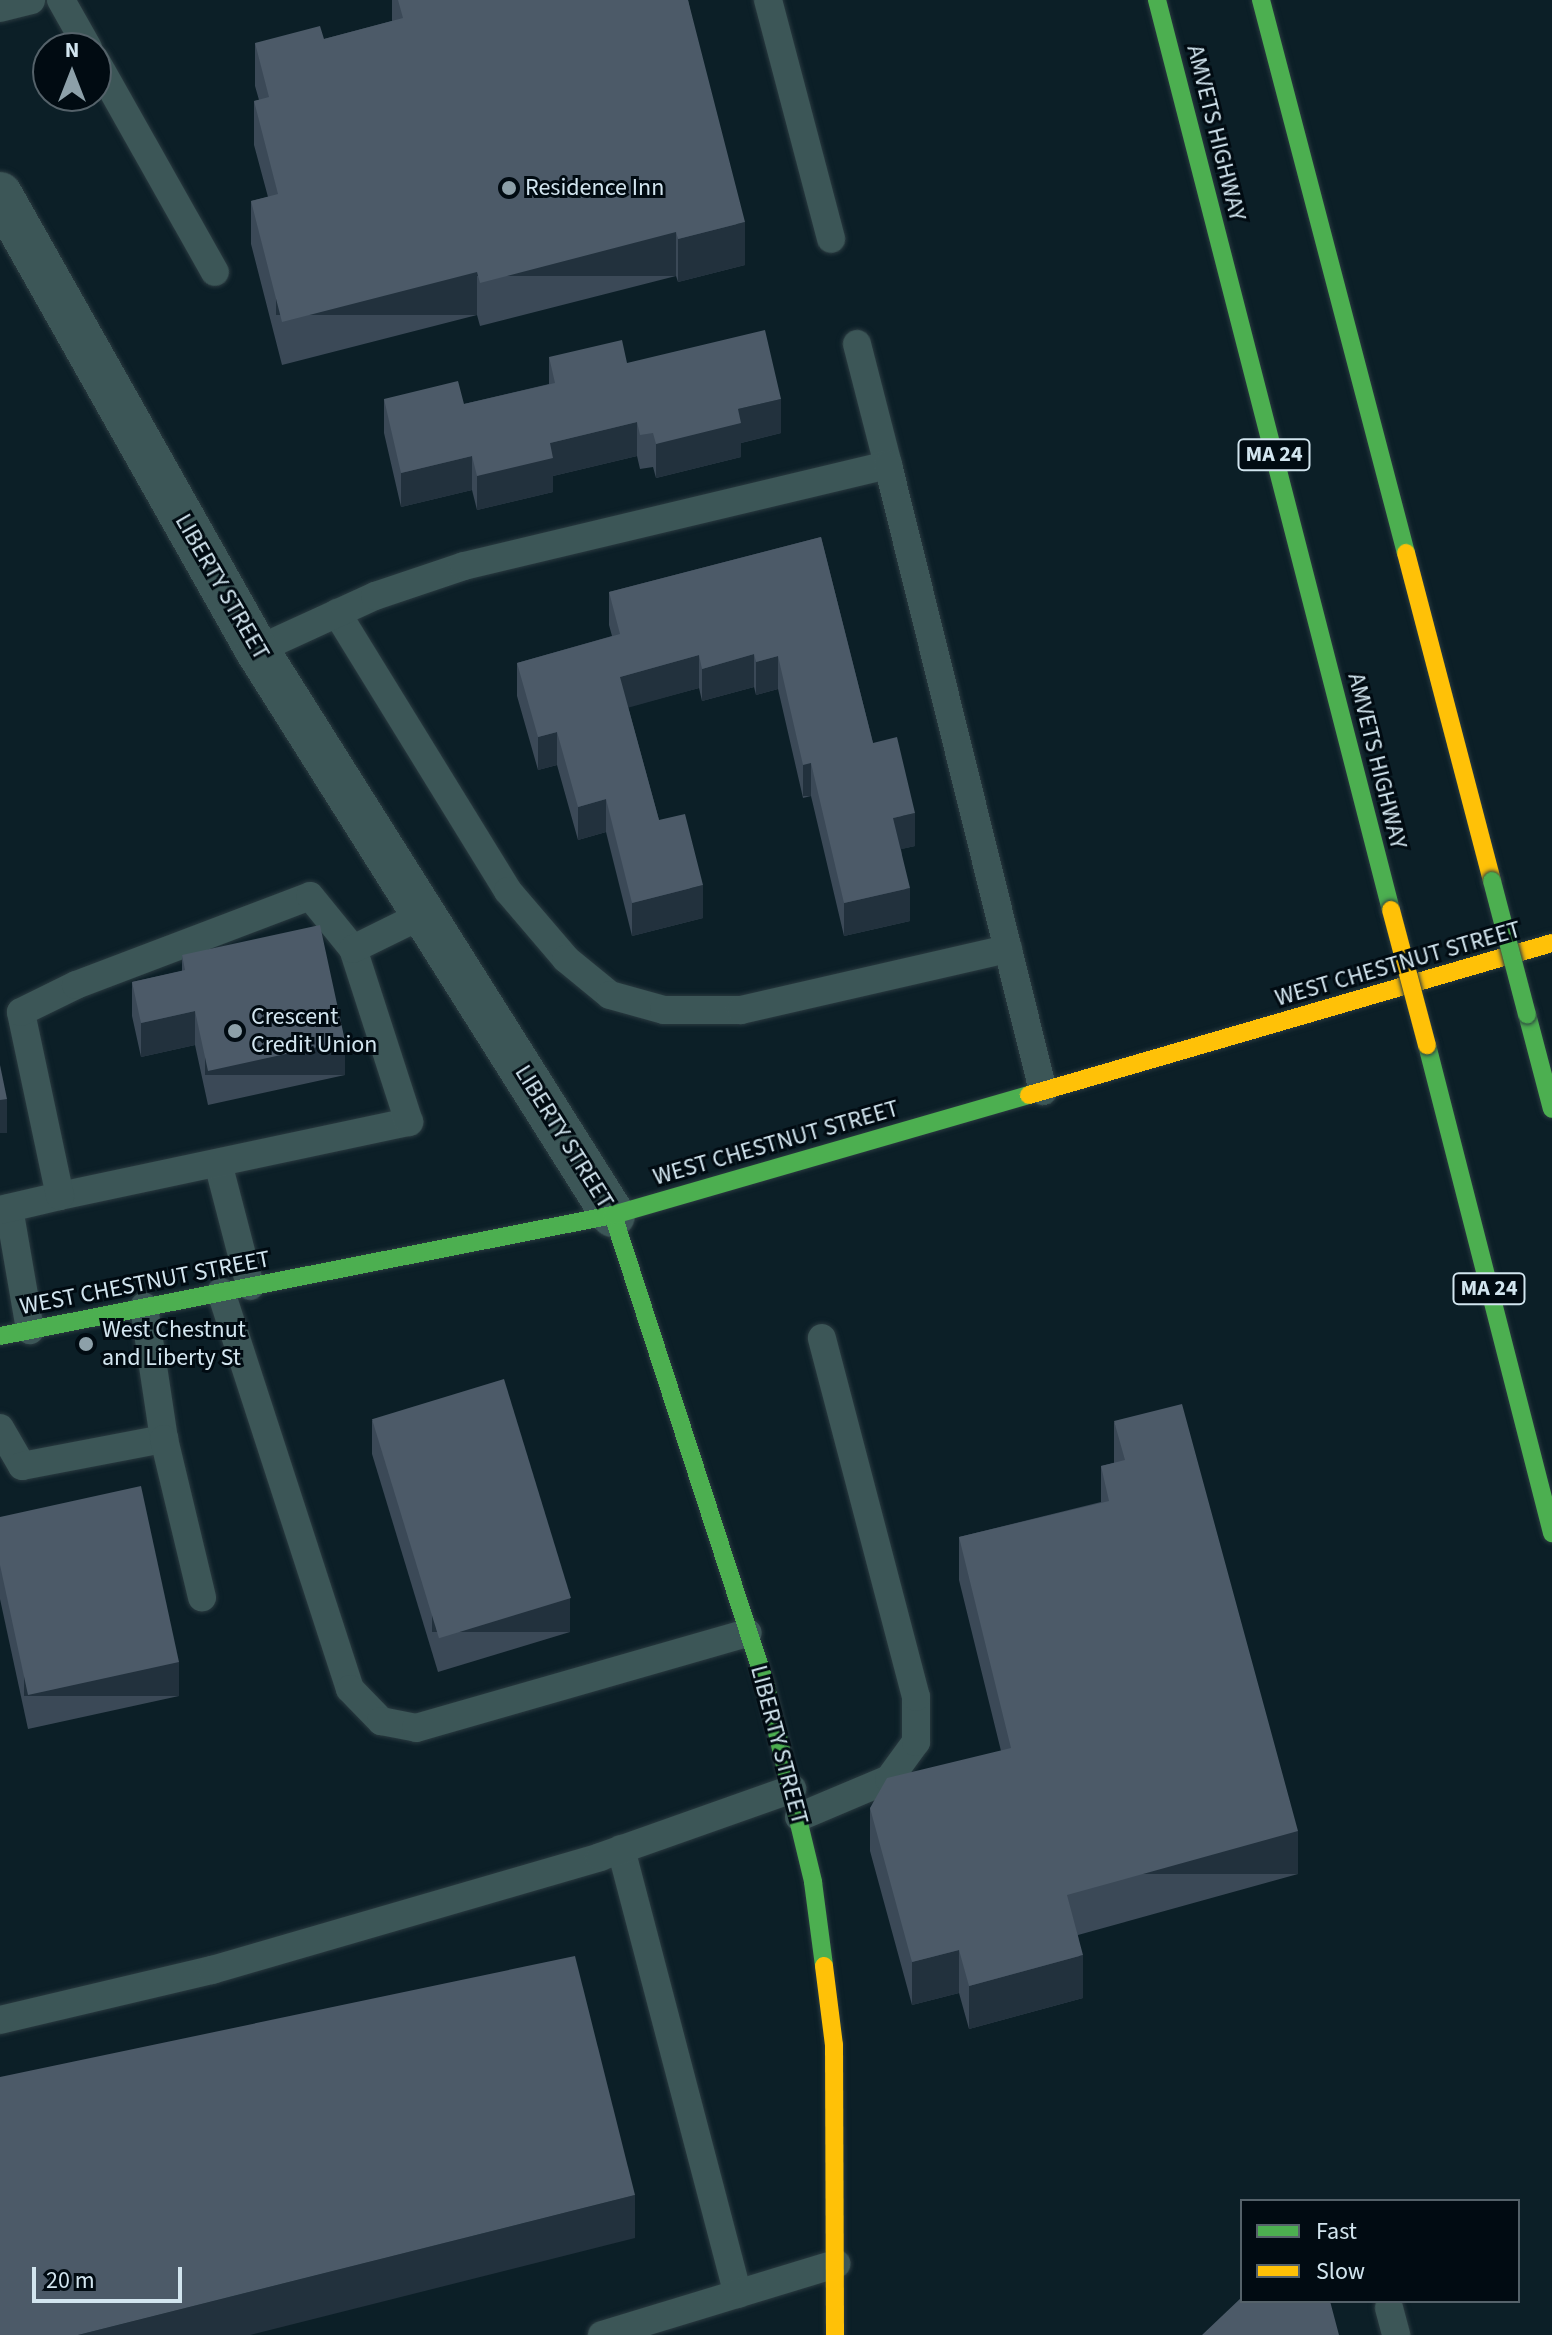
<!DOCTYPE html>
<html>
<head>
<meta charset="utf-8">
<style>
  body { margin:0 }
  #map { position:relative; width:1552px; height:2335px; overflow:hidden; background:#0c1f27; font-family:"Source Sans 3",sans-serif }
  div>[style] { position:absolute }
  .roads { filter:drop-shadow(0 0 2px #2a3a40) drop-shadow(0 0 2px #2a3a40) }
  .lane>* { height:28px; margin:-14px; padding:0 14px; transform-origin:14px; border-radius:14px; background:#3c5657 }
  .street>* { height:44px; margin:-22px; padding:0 22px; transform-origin:22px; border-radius:22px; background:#3c5657 }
  .fast>* { height:18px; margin:-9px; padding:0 9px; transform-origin:9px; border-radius:9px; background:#4caf50 }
  .slow>* { height:18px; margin:-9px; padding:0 9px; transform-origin:9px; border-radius:9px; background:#ffc107 }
  .bridges { filter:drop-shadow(0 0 2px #2a3a40) drop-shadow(0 0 2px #2a3a40) }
  .fast-bridge>* { height:18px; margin:-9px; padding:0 9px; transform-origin:9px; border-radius:9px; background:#4caf50 }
  .slow-bridge>* { height:18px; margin:-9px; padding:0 9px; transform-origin:9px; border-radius:9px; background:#ffc107 }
  .wall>* { inset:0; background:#3b4957 }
  .shaded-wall>* { inset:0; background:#22313d; transform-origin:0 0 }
  .building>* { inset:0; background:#4c5a68; transform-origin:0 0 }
  .dots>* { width:22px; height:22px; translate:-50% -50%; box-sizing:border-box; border:4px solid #010b12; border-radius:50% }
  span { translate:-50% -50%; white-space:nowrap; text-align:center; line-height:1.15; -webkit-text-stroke:6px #010b12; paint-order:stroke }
  .shield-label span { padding:2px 6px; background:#010b12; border:2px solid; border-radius:6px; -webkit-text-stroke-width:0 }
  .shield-label { font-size:22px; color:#d2e5ef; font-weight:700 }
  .street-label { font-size:24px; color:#d2e5ef }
  .poi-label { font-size:24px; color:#d2e5ef }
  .left { translate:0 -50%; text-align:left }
  .legend { position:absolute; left:1240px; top:2199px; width:280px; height:104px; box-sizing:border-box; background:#010b12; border:2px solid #55626a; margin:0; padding:10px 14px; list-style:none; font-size:24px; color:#d2e5ef }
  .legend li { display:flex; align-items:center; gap:16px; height:40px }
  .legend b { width:40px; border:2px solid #55626a }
  .north { position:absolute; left:32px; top:32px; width:80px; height:80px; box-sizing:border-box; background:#010b12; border:2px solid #55626a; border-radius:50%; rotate:0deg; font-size:22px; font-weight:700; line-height:32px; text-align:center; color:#d2e5ef }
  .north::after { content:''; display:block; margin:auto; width:28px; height:36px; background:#8da0a9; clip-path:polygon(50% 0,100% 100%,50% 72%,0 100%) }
  .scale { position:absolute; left:32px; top:2267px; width:150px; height:36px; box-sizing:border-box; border:4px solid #d2e5ef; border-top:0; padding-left:10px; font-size:24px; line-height:28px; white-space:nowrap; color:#d2e5ef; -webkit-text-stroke:6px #010b12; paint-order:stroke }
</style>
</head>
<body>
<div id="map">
  <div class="roads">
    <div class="lane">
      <div style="left:61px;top:0;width:55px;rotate:60.6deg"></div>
      <div style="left:768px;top:0;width:247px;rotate:75.2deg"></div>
      <div style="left:0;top:8px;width:32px;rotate:-14deg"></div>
      <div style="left:96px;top:61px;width:242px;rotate:60.6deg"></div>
      <div style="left:857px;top:344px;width:125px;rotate:75.6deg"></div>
      <div style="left:337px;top:613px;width:326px;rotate:58.4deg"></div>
      <div style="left:508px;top:891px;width:89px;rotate:49.5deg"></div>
      <div style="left:566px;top:959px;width:57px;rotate:39.3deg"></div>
      <div style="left:610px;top:995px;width:56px;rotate:15.5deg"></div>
      <div style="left:664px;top:1010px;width:77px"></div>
      <div style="left:741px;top:1010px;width:274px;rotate:-12.9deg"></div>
      <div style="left:257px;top:650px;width:130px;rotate:-24.6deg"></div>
      <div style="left:375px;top:596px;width:94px;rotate:-18.6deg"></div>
      <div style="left:464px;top:566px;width:436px;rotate:-13.4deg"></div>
      <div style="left:888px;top:465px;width:645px;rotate:76.09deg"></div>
      <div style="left:218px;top:1163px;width:127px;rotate:75.4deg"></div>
      <div style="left:60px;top:1196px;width:357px;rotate:-12deg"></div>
      <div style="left:409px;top:1122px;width:182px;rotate:-107.9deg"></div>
      <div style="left:9px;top:1208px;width:124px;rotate:80.2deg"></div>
      <div style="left:0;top:1210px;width:62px;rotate:-13.1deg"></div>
      <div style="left:60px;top:1196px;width:188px;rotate:-102deg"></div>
      <div style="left:21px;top:1012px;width:61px;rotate:-26.1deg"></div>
      <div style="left:76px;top:985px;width:250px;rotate:-20.8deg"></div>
      <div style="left:310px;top:896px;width:68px;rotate:50.9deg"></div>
      <div style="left:353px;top:949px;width:79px;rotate:-26.2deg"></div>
      <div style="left:221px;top:1292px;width:417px;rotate:72deg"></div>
      <div style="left:350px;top:1689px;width:45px;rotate:45.9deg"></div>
      <div style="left:381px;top:1721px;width:36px;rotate:11deg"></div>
      <div style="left:416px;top:1728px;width:345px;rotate:-16deg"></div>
      <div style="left:0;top:1428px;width:44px;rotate:59.9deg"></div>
      <div style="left:22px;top:1466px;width:145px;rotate:-10.8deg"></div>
      <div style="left:164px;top:1439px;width:134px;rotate:-98.6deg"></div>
      <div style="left:164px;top:1439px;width:163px;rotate:76.5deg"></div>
      <div style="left:799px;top:1817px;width:98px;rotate:-22.9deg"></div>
      <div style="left:889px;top:1779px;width:46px;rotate:-53.9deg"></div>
      <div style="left:916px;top:1742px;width:45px;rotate:-90deg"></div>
      <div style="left:916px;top:1697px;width:371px;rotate:-104.7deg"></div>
      <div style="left:621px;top:1849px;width:460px;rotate:75.3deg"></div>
      <div style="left:0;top:2020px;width:218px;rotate:-13.3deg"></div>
      <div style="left:212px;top:1970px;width:404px;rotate:-16.2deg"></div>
      <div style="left:600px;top:1857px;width:204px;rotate:-19.5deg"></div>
      <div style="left:1389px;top:2308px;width:28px;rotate:75deg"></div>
      <div style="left:602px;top:2335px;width:245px;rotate:-16.9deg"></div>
    </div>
    <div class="street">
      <div style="left:0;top:194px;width:523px;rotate:60.59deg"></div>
      <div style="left:257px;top:650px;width:668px;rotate:57.79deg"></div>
    </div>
    <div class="fast">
      <div style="left:1157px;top:0;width:940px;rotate:75.58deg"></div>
      <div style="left:1261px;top:0;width:572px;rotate:75.31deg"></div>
      <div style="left:1527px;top:1014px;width:98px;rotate:75.3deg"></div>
      <div style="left:1427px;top:1045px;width:504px;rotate:75.63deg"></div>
      <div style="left:613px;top:1215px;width:496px;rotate:72deg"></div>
      <div style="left:766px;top:1687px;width:201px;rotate:76.4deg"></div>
      <div style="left:813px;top:1882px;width:85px;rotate:82.5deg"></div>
      <div style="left:0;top:1336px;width:625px;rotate:-11.17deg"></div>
      <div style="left:613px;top:1215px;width:433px;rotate:-16.1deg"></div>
    </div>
    <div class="slow">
      <div style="left:1406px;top:553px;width:339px;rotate:75.3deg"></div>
      <div style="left:1029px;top:1095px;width:545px;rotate:-16.21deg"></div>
      <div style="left:824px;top:1966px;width:80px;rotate:82.8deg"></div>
      <div style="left:834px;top:2045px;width:290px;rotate:89.8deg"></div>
    </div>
  </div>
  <div class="bridges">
    <div class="fast-bridge">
      <div style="left:1492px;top:881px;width:138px;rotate:75.3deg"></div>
    </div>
    <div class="slow-bridge">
      <div style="left:1391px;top:910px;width:140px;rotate:75.1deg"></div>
    </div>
  </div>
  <div class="wall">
    <div style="clip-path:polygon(392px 0,688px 0,745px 265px,678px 282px,676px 276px,480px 326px,477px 315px,282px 365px,251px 244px,251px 201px,268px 197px,254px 145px,254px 101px,259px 100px,255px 86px,255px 43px,324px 39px,392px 21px)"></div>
    <div style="clip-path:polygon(549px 357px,627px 363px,781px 433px,741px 443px,741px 457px,656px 478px,653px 467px,640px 469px,637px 456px,553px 476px,553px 492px,477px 510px,472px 490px,401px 507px,384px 433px,384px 399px,464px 404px,549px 384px)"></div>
    <div style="clip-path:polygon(821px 537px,873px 743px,915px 846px,901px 849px,910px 921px,844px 936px,811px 796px,803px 798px,778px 689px,756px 695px,754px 687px,702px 701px,699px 688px,628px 707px,659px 820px,703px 918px,632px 936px,606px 832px,578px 840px,557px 765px,538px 770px,517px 696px,517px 663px,612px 636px,609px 625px,609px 592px)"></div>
    <div style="clip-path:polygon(182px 955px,345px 1075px,208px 1105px,195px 1045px,141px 1057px,132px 1016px,132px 982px,182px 971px)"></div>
    <div style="clip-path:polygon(372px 1420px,570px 1632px,438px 1672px,372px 1454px)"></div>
    <div style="clip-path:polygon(1114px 1421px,1298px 1874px,1078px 1935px,1083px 1998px,969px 2029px,959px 1993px,912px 2005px,870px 1851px,870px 1808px,1001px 1751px,959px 1580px,959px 1537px,1101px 1502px,1101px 1466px,1114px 1463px)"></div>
    <div style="clip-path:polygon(0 1517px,179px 1696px,28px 1729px,0 1599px)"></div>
  </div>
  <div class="shaded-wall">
    <div style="clip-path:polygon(745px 222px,745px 265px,678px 282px,678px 239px)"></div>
    <div style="left:676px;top:232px;width:44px;height:203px;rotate:90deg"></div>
    <div style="left:477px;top:272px;width:43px;height:201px;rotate:90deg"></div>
    <div style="clip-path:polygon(781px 399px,781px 433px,741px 443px,741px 457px,656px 478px,656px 444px,738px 409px)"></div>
    <div style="clip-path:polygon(637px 422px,637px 456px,553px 476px,553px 492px,477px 510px,477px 476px,550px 443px)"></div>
    <div style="clip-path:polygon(472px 456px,472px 490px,401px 507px,401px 473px)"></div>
    <div style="clip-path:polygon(754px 654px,754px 687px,702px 701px,702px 669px)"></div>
    <div style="clip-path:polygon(699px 655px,699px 688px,620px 710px,620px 677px)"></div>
    <div style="clip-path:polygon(778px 656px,778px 689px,756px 695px,756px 662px)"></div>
    <div style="clip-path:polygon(557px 732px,557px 765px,538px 770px,538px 737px)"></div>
    <div style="left:811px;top:763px;width:33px;height:8px;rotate:90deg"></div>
    <div style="clip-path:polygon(606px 799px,606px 832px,578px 840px,578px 807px)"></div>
    <div style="clip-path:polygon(915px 813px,915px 846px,893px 851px,893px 818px)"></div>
    <div style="clip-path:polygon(703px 885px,703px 918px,632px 936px,632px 903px)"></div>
    <div style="clip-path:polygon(910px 888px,910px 921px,844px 936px,844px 903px)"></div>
    <div style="clip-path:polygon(195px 1011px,195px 1045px,141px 1057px,141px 1023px)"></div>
    <div style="left:345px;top:1041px;width:34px;height:140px;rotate:90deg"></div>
    <div style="left:7px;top:1099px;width:34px;height:7px;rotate:90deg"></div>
    <div style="left:570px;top:1598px;width:34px;height:138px;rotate:90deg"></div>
    <div style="left:179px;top:1662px;width:34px;height:155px;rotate:90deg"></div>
    <div style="left:1298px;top:1831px;width:43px;height:240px;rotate:90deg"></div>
    <div style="clip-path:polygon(959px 1950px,959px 1993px,912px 2005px,912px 1962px)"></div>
    <div style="clip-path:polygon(1083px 1955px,1083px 1998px,969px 2029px,969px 1986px)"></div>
    <div style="clip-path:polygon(635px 2195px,635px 2238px,250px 2335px,78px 2335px)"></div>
  </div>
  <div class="building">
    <div style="clip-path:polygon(398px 0,688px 0,745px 222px,678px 239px,676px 232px,480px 283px,477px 272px,282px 322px,251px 201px,278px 194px,254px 101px,269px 97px,255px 43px,320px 26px,324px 39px,403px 18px)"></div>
    <div style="clip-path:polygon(765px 330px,781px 399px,738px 409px,741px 423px,656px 444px,653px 433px,640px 435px,637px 422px,550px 443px,553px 458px,477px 476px,472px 456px,401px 473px,384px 399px,458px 381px,464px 404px,555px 383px,549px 357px,622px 340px,627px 363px)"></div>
    <div style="clip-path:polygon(821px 537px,873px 743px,897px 737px,915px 813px,893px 818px,910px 888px,844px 903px,811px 763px,803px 765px,778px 656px,756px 662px,754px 654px,702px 669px,699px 655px,620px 677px,659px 820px,685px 814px,703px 885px,632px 903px,606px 799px,578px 807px,557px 732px,538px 737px,517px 663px,620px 634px,609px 592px)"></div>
    <div style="clip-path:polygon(320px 925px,345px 1041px,208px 1071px,195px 1011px,141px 1023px,132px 982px,185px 970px,182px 955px)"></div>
    <div style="clip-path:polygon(0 1065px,7px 1099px,0 1100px)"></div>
    <div style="left:504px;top:1379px;width:229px;height:138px;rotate:73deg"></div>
    <div style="clip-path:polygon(1182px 1404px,1298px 1831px,1067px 1895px,1083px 1955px,969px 1986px,959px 1950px,912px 1962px,870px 1808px,887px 1778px,1011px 1748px,959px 1537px,1109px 1501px,1101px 1466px,1125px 1460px,1114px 1421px)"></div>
    <div style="clip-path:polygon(141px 1486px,179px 1662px,28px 1695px,0 1565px,0 1517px)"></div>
    <div style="clip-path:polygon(575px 1956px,635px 2195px,78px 2335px,0 2335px,0 2077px)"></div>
    <div style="clip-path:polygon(1242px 2297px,1242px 2301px,1330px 2301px,1339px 2335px,1202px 2335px)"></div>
  </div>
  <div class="dots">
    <div style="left:509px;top:188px;background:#8da0a9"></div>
    <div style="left:235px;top:1031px;background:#8da0a9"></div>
    <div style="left:86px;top:1344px;background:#8da0a9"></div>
  </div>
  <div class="shield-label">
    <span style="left:1274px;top:455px">MA 24</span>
    <span style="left:1489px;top:1289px">MA 24</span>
  </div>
  <div class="street-label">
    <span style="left:1216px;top:133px;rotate:76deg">AMVETS HIGHWAY</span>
    <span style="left:222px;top:587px;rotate:60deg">LIBERTY STREET</span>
    <span style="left:1377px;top:761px;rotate:76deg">AMVETS HIGHWAY</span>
    <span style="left:1398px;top:964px;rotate:-16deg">WEST CHESTNUT STREET</span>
    <span style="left:564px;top:1137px;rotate:58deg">LIBERTY STREET</span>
    <span style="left:776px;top:1143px;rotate:-16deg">WEST CHESTNUT STREET</span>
    <span style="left:145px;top:1283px;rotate:-11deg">WEST CHESTNUT STREET</span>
    <span style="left:779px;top:1745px;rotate:75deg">LIBERTY STREET</span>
  </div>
  <div class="poi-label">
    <span class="left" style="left:525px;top:188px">Residence Inn</span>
    <span class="left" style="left:251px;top:1031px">Crescent<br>Credit Union</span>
    <span class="left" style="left:102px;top:1344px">West Chestnut<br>and Liberty St</span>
  </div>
  <ul class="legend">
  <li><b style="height:10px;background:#4caf50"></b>Fast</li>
  <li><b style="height:10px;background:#ffc107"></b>Slow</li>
  </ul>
  <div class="north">N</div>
  <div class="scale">20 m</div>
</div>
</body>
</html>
